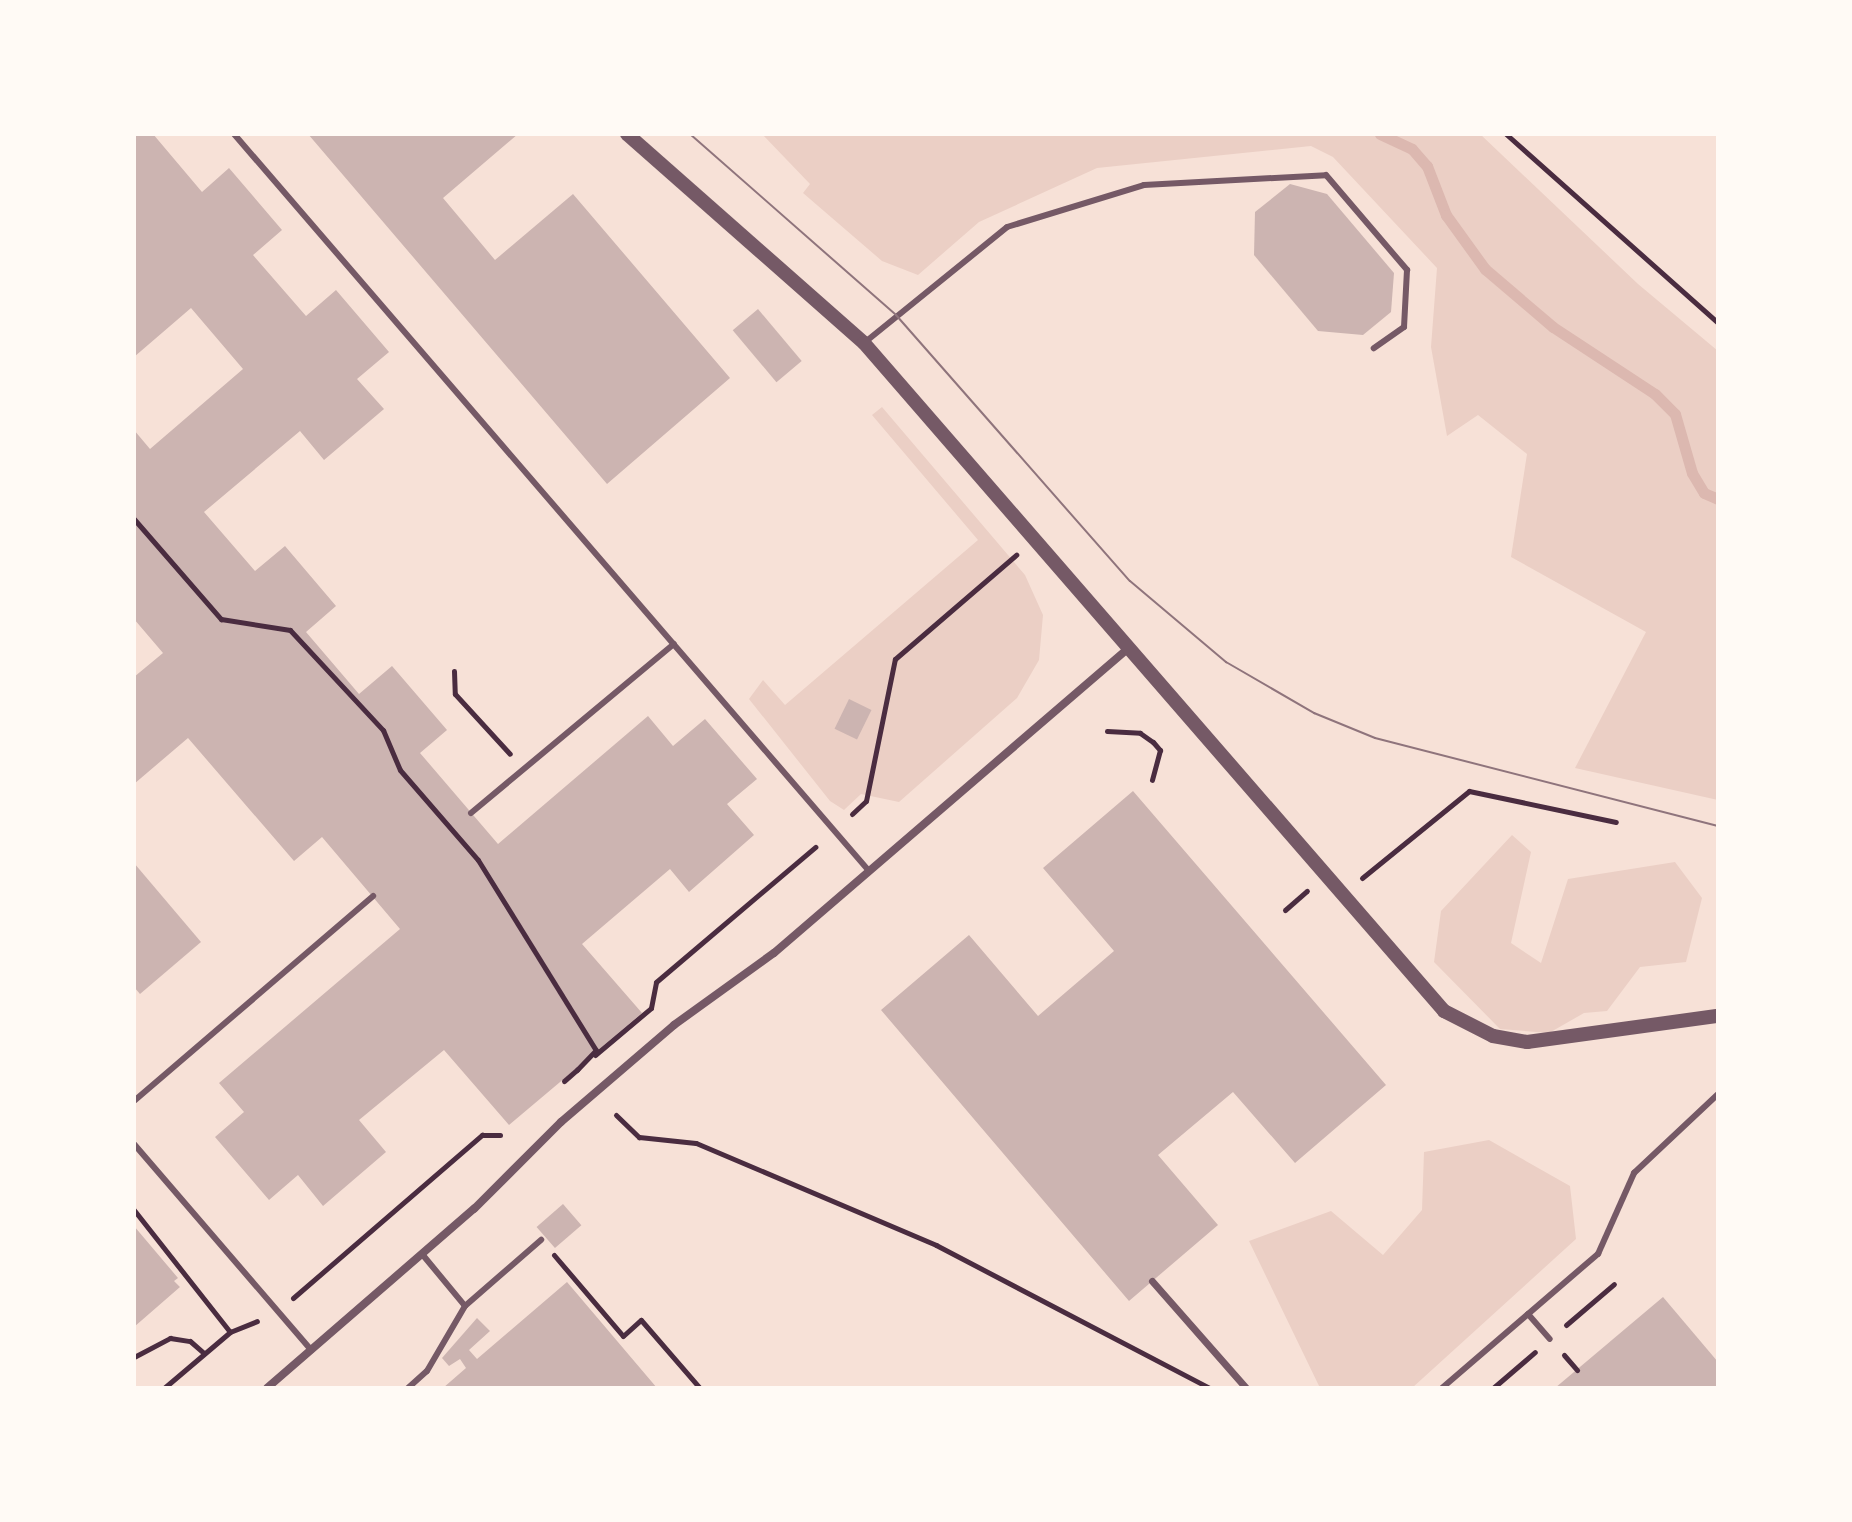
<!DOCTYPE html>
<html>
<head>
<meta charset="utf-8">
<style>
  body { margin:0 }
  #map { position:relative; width:1852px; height:1522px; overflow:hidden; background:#f7e1d7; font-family:Poppins,sans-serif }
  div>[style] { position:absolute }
  .green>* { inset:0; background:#ebcfc5 }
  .stream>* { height:11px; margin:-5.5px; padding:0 5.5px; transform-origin:5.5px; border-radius:5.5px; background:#dcb8b0 }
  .building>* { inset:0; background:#ccb4b1; transform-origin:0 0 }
  .path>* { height:5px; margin:-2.5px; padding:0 2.5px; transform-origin:2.5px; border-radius:2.5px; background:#4a2c40 }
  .service>* { height:6px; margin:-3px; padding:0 3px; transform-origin:3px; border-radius:3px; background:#755966 }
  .pedestrian>* { height:7px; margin:-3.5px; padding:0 3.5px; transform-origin:3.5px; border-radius:3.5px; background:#755966 }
  .minor>* { height:8px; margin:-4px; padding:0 4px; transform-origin:4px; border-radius:4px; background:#755966 }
  .tertiary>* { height:14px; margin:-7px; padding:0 7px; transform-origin:7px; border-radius:7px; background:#755966 }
  .tram>* { height:2px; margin:-1px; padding:0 1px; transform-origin:1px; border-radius:1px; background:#8f747c }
  span { translate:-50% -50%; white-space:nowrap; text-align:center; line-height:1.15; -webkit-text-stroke:6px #fffaf5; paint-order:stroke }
  .frame { position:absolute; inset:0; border:136px solid #fffaf5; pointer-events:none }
</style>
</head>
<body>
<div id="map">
  <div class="green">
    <div style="clip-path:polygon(762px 134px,1480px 134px,1638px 284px,1718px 351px,1718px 800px,1575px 768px,1646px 632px,1511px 557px,1527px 454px,1478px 415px,1447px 436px,1431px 347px,1437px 268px,1333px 157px,1311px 146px,1097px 168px,979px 222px,918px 275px,882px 261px,803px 193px,810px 184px)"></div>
    <div style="clip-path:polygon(882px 407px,1025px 575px,1043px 615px,1039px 660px,1017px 698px,899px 802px,861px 794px,844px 810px,830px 801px,749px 699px,763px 680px,785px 705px,978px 540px,872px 415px)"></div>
    <div style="clip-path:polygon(1512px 835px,1531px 852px,1511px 943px,1541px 963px,1568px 879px,1675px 862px,1702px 898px,1686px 962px,1640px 967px,1607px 1011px,1584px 1013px,1549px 1033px,1500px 1029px,1434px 962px,1441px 911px)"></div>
    <div style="clip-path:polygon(1489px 1140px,1570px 1186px,1576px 1239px,1412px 1388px,1320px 1388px,1249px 1241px,1331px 1211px,1383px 1255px,1422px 1210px,1424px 1152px)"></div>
  </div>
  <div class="stream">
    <div style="left:1380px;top:134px;width:35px;rotate:25deg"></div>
    <div style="left:1412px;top:149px;width:23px;rotate:49deg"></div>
    <div style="left:1427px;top:166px;width:53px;rotate:68.8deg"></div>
    <div style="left:1446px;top:215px;width:67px;rotate:54.2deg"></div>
    <div style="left:1485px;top:269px;width:89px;rotate:40.5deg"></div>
    <div style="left:1553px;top:327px;width:122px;rotate:33.3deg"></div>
    <div style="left:1655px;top:394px;width:28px;rotate:45deg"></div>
    <div style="left:1675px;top:414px;width:61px;rotate:73.9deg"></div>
    <div style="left:1692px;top:473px;width:23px;rotate:59deg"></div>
    <div style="left:1704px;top:493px;width:15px;rotate:23deg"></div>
  </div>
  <div class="building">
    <div style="clip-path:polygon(134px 134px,153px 134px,202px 192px,229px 168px,282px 230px,253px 255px,306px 316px,336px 290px,389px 352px,357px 379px,384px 409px,324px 460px,300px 431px,204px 512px,255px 571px,285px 546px,336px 606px,306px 632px,359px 694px,392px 666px,447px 730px,420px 753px,498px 844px,648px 716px,673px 746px,705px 719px,757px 779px,727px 804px,754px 835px,689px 892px,670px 869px,582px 944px,642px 1013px,509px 1125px,444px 1050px,359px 1120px,386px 1152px,323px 1206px,298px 1175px,269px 1200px,215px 1137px,244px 1112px,219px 1083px,400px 929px,322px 837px,294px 861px,188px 738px,134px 784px,134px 677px,163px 653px,134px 619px,134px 430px,150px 449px,243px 369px,191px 308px,134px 357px)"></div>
    <div style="clip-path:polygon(308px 134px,518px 134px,443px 198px,495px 260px,573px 194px,730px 378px,607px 484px)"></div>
    <div style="clip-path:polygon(1290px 184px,1327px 194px,1394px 273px,1391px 312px,1363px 335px,1318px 331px,1254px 255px,1255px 212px)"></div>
    <div style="left:758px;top:309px;width:68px;height:33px;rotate:50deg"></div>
    <div style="left:849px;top:699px;width:25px;height:33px;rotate:26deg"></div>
    <div style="clip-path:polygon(1133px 791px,1386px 1085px,1295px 1163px,1233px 1092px,1158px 1155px,1218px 1225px,1129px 1301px,881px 1010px,969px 935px,1038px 1016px,1114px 951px,1043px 868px)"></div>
    <div style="clip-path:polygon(134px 863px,201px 942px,140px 994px,134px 987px)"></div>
    <div style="left:563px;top:1204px;width:28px;height:35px;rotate:49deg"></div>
    <div style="clip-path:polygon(134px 1226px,178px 1278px,174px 1281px,180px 1287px,134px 1327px)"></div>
    <div style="clip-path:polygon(567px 1282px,657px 1388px,443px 1388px,466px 1368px,460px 1359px,449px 1366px,442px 1358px,477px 1318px,490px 1331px,469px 1350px,477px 1359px)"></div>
    <div style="clip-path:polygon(1663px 1297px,1718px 1362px,1718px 1388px,1555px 1388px)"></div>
  </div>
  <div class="path">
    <div style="left:1506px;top:134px;width:284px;rotate:41.7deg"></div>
    <div style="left:134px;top:519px;width:133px;rotate:49deg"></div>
    <div style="left:221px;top:619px;width:70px;rotate:9.1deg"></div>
    <div style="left:290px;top:630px;width:137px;rotate:47.1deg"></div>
    <div style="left:383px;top:730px;width:43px;rotate:67deg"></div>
    <div style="left:400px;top:770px;width:119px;rotate:49.1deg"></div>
    <div style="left:478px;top:860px;width:224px;rotate:58.2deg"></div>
    <div style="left:596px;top:1050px;width:28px;rotate:134deg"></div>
    <div style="left:454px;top:671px;width:23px;rotate:88deg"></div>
    <div style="left:455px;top:694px;width:81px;rotate:47.5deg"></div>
    <div style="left:1107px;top:731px;width:33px;rotate:3deg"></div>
    <div style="left:1140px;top:733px;width:16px;rotate:35deg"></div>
    <div style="left:1153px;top:742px;width:11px;rotate:49deg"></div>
    <div style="left:1160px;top:750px;width:31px;rotate:105deg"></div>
    <div style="left:852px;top:814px;width:19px;rotate:-43deg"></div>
    <div style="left:866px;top:801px;width:145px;rotate:-78.5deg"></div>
    <div style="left:895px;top:659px;width:160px;rotate:-40.7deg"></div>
    <div style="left:1362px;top:878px;width:138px;rotate:-39.1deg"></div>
    <div style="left:1469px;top:791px;width:150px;rotate:11.9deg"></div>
    <div style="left:1285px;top:910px;width:29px;rotate:-41deg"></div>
    <div style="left:595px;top:1055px;width:73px;rotate:-40deg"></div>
    <div style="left:651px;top:1008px;width:26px;rotate:-79deg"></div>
    <div style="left:656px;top:982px;width:209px;rotate:-40.3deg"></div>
    <div style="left:564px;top:1081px;width:18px;rotate:-41deg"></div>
    <div style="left:616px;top:1115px;width:32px;rotate:44deg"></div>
    <div style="left:639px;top:1137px;width:57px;rotate:6deg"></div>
    <div style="left:696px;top:1143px;width:261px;rotate:23deg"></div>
    <div style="left:936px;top:1245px;width:309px;rotate:27.6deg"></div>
    <div style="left:134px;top:1210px;width:155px;rotate:51.8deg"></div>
    <div style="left:554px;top:1255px;width:106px;rotate:49.6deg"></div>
    <div style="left:623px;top:1336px;width:24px;rotate:-42deg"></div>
    <div style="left:641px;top:1320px;width:90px;rotate:49.1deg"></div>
    <div style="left:293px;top:1298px;width:250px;rotate:-40.8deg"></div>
    <div style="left:482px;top:1135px;width:18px"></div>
    <div style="left:1566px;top:1325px;width:63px;rotate:-40.5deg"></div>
    <div style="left:1564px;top:1355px;width:20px;rotate:49deg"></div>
    <div style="left:134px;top:1357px;width:41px;rotate:-27.8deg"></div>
    <div style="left:170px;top:1338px;width:20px;rotate:9deg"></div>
    <div style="left:190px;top:1341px;width:18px;rotate:41deg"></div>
    <div style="left:164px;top:1388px;width:87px;rotate:-40.3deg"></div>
    <div style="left:230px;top:1332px;width:29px;rotate:-22deg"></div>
    <div style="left:1493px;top:1388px;width:55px;rotate:-40.6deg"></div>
  </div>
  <div class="service">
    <div style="left:234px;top:134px;width:973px;rotate:49.25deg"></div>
    <div style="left:864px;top:343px;width:184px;rotate:-39deg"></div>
    <div style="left:1007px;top:227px;width:143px;rotate:-17deg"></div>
    <div style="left:1144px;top:185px;width:182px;rotate:-3.1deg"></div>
    <div style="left:1326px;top:175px;width:125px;rotate:49.5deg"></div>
    <div style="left:1407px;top:270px;width:57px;rotate:93deg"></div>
    <div style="left:1404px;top:327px;width:37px;rotate:145deg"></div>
    <div style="left:471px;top:813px;width:264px;rotate:-39.8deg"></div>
    <div style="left:134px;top:1101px;width:315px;rotate:-40.6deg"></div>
    <div style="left:134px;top:1144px;width:272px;rotate:49.3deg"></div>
    <div style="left:422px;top:1254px;width:67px;rotate:50.4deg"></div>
    <div style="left:465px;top:1306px;width:101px;rotate:-41deg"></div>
    <div style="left:1528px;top:1314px;width:33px;rotate:49deg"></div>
    <div style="left:408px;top:1388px;width:25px;rotate:-42deg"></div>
    <div style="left:427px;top:1371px;width:75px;rotate:-59.7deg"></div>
    <div style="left:1442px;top:1388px;width:206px;rotate:-40.7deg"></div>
    <div style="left:1598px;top:1254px;width:89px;rotate:-66deg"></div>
    <div style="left:1634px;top:1173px;width:115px;rotate:-43.2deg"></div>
  </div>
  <div class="pedestrian">
    <div style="left:1152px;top:1281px;width:142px;rotate:48.7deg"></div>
  </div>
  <div class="minor">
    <div style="left:267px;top:1388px;width:274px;rotate:-40.9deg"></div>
    <div style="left:474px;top:1209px;width:123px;rotate:-45deg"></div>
    <div style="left:561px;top:1122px;width:149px;rotate:-40.6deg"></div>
    <div style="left:674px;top:1025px;width:123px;rotate:-35.8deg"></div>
    <div style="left:774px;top:953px;width:467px;rotate:-40.7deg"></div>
  </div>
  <div class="tertiary">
    <div style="left:627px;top:134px;width:316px;rotate:41.4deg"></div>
    <div style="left:864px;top:343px;width:885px;rotate:49.03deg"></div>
    <div style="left:1444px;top:1011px;width:55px;rotate:27deg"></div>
    <div style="left:1493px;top:1036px;width:35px;rotate:10deg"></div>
    <div style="left:1527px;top:1042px;width:193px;rotate:-7.8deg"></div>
  </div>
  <div class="tram">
    <div style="left:690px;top:134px;width:274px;rotate:41.3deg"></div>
    <div style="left:896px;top:315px;width:354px;rotate:48.7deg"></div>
    <div style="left:1130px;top:581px;width:126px;rotate:40.2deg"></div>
    <div style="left:1226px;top:662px;width:102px;rotate:30.1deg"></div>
    <div style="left:1314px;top:713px;width:66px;rotate:22.3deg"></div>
    <div style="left:1375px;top:738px;width:354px;rotate:14.4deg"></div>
  </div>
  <div class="frame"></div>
</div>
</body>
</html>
